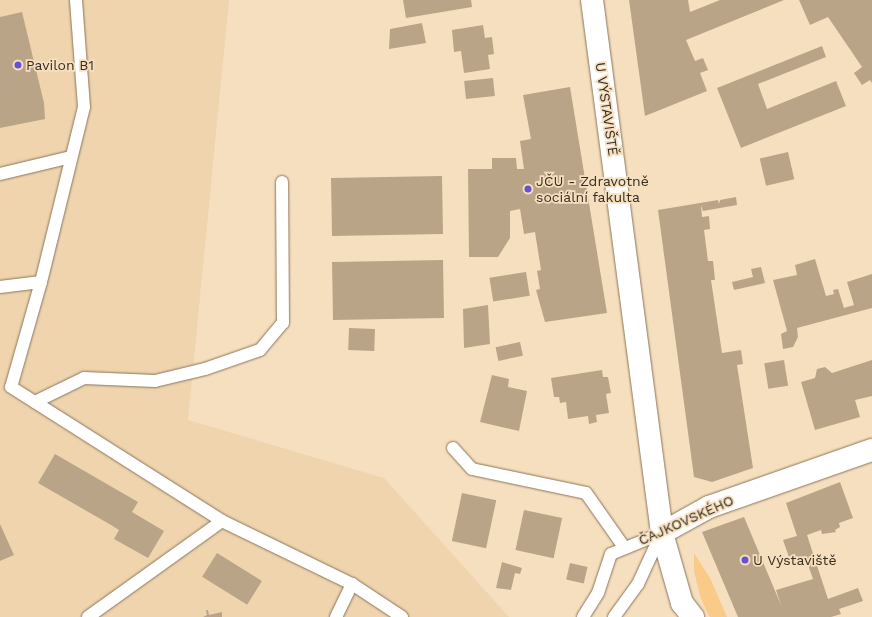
<!DOCTYPE html>
<html>
<head>
<meta charset="utf-8">
<style>
  body { margin:0 }
  #map { position:relative; width:872px; height:617px; overflow:hidden; background:#f6dfbf; font-family:"Work Sans",sans-serif }
  div>[style] { position:absolute }
  .built>* { inset:0; background:#efd4ae }
  .green>* { inset:0; background:#f9ca88 }
  .building>* { inset:0; background:#baa487; transform-origin:0 0 }
  .roads { filter:drop-shadow(0 0 1px #8b765a) drop-shadow(0 0 1px #8b765a) }
  .service>* { height:12px; margin:-6px; padding:0 6px; transform-origin:6px; border-radius:6px; background:#fff }
  .minor>* { height:22px; margin:-11px; padding:0 11px; transform-origin:11px; border-radius:11px; background:#fff }
  .dots>* { width:11px; height:11px; translate:-50% -50%; box-sizing:border-box; border:2px solid #f6dfbf; border-radius:50% }
  span { translate:-50% -50%; white-space:nowrap; text-align:center; line-height:1.15; -webkit-text-stroke:3.5px #f6dfbf; paint-order:stroke }
  .poi-label { font-size:14px; color:#362d21 }
  .left { translate:0 -50%; text-align:left }
  .street-label { font-size:14px; color:#362d21 }
</style>
</head>
<body>
<div id="map">
  <div class="built">
    <div style="clip-path:polygon(0 0,229px 0,188px 420px,384px 478px,509px 617px,0 617px)"></div>
  </div>
  <div class="green">
    <div style="clip-path:polygon(694px 553px,710px 578px,727px 617px,710px 617px,708px 614px,700px 596px,694px 571px)"></div>
  </div>
  <div class="building">
    <div style="clip-path:polygon(403px 0,471px 0,472px 7px,406px 18px)"></div>
    <div style="clip-path:polygon(629px 0,688px 0,690px 12px,720px 0,784px 0,686px 40px,695px 61px,703px 58px,708px 70px,700px 73px,707px 91px,645px 116px)"></div>
    <div style="clip-path:polygon(799px 0,872px 0,872px 83px,870px 80px,862px 85px,854px 73px,862px 67px,828px 17px,810px 25px)"></div>
    <div style="clip-path:polygon(22px 12px,44px 103px,45px 119px,0 128px,0 17px)"></div>
    <div style="clip-path:polygon(422px 23px,426px 43px,389px 49px,390px 29px)"></div>
    <div style="clip-path:polygon(483px 25px,485px 38px,492px 37px,494px 54px,488px 55px,490px 69px,464px 73px,461px 51px,454px 52px,452px 30px)"></div>
    <div style="clip-path:polygon(822px 46px,826px 57px,758px 84px,767px 109px,836px 81px,846px 106px,741px 148px,717px 88px)"></div>
    <div style="left:493px;top:78px;width:18px;height:29px;rotate:84deg"></div>
    <div style="clip-path:polygon(570px 87px,607px 313px,545px 322px,536px 290px,540px 289px,537px 271px,541px 270px,535px 232px,524px 234px,520px 209px,510px 211px,510px 238px,498px 257px,469px 257px,468px 169px,492px 169px,492px 158px,516px 158px,517px 169px,524px 169px,520px 141px,531px 139px,523px 95px)"></div>
    <div style="left:788px;top:152px;width:28px;height:29px;rotate:77deg"></div>
    <div style="left:442px;top:176px;width:58px;height:111px;rotate:89deg"></div>
    <div style="clip-path:polygon(736px 197px,737px 205px,703px 211px,701px 205px,702px 217px,709px 216px,710px 229px,704px 230px,708px 261px,713px 261px,715px 280px,711px 280px,722px 353px,741px 350px,743px 364px,737px 365px,753px 468px,712px 482px,694px 477px,658px 210px,718px 200px,719px 204px,720px 200px)"></div>
    <div style="clip-path:polygon(815px 259px,826px 296px,834px 294px,833px 290px,838px 289px,844px 308px,854px 305px,847px 282px,872px 274px,872px 308px,797px 328px,798px 337px,793px 347px,783px 349px,781px 334px,787px 331px,773px 280px,797px 275px,795px 265px)"></div>
    <div style="left:443px;top:260px;width:58px;height:111px;rotate:89deg"></div>
    <div style="clip-path:polygon(761px 267px,765px 283px,734px 290px,732px 282px,753px 277px,751px 269px)"></div>
    <div style="left:526px;top:272px;width:24px;height:37px;rotate:81deg"></div>
    <div style="clip-path:polygon(488px 305px,490px 344px,464px 348px,463px 309px)"></div>
    <div style="left:349px;top:328px;width:26px;height:22px;rotate:2deg"></div>
    <div style="left:520px;top:342px;width:14px;height:25px;rotate:78deg"></div>
    <div style="left:784px;top:360px;width:26px;height:20px;rotate:81deg"></div>
    <div style="clip-path:polygon(872px 360px,872px 396px,855px 400px,860px 417px,815px 430px,801px 382px,815px 378px,817px 369px,825px 367px,832px 373px)"></div>
    <div style="clip-path:polygon(602px 370px,603px 377px,608px 377px,611px 393px,606px 394px,609px 413px,596px 415px,597px 422px,589px 424px,588px 416px,568px 419px,566px 402px,560px 403px,559px 397px,554px 397px,551px 378px)"></div>
    <div style="clip-path:polygon(492px 375px,509px 379px,508px 387px,527px 391px,519px 431px,480px 422px)"></div>
    <div style="clip-path:polygon(55px 454px,138px 502px,132px 512px,164px 531px,148px 558px,114px 539px,119px 530px,111px 525px,38px 483px)"></div>
    <div style="clip-path:polygon(840px 482px,853px 518px,839px 523px,840px 527px,835px 530px,836px 532px,822px 534px,821px 530px,807px 535px,828px 599px,858px 588px,863px 601px,839px 609px,841px 614px,831px 617px,738px 617px,702px 532px,744px 517px,781px 605px,776px 590px,813px 579px,806px 559px,791px 563px,783px 540px,797px 536px,786px 503px)"></div>
    <div style="left:462px;top:493px;width:35px;height:49px;rotate:12deg"></div>
    <div style="left:524px;top:510px;width:39px;height:41px;rotate:12deg"></div>
    <div style="clip-path:polygon(0 524px,14px 555px,0 561px)"></div>
    <div style="left:217px;top:553px;width:53px;height:28px;rotate:32deg"></div>
    <div style="clip-path:polygon(502px 562px,522px 568px,520px 574px,515px 573px,511px 590px,496px 588px)"></div>
    <div style="left:570px;top:563px;width:18px;height:17px;rotate:13deg"></div>
    <div style="clip-path:polygon(206px 610px,208px 610px,209px 615px,222px 612px,222px 617px,203px 617px,207px 615px)"></div>
  </div>
  <div class="roads">
    <div class="service">
      <div style="left:0;top:174px;width:73px;rotate:-13.5deg"></div>
      <div style="left:41px;top:282px;width:109px;rotate:105.9deg"></div>
      <div style="left:11px;top:387px;width:250px;rotate:32.4deg"></div>
      <div style="left:222px;top:521px;width:144px;rotate:25.9deg"></div>
      <div style="left:352px;top:584px;width:60px;rotate:33.4deg"></div>
      <div style="left:0;top:287px;width:41px;rotate:-7deg"></div>
      <div style="left:41px;top:282px;width:180px;rotate:-76.2deg"></div>
      <div style="left:84px;top:107px;width:107px;rotate:-94.3deg"></div>
      <div style="left:35px;top:402px;width:55px;rotate:-26.1deg"></div>
      <div style="left:84px;top:378px;width:71px;rotate:2.4deg"></div>
      <div style="left:155px;top:381px;width:51px;rotate:-13.5deg"></div>
      <div style="left:205px;top:369px;width:58px;rotate:-19.1deg"></div>
      <div style="left:260px;top:350px;width:35px;rotate:-50deg"></div>
      <div style="left:283px;top:323px;width:141px;rotate:-90.4deg"></div>
      <div style="left:453px;top:448px;width:28px;rotate:48deg"></div>
      <div style="left:472px;top:469px;width:116px;rotate:11.9deg"></div>
      <div style="left:586px;top:493px;width:66px;rotate:54.9deg"></div>
      <div style="left:88px;top:617px;width:165px;rotate:-35.6deg"></div>
      <div style="left:336px;top:617px;width:37px;rotate:-64deg"></div>
      <div style="left:583px;top:617px;width:28px;rotate:-58deg"></div>
      <div style="left:598px;top:593px;width:41px;rotate:-71.6deg"></div>
      <div style="left:611px;top:554px;width:55px;rotate:-22.4deg"></div>
      <div style="left:614px;top:617px;width:41px;rotate:-54deg"></div>
      <div style="left:638px;top:584px;width:55px;rotate:-65.3deg"></div>
    </div>
    <div class="minor">
      <div style="left:592px;top:0;width:538px;rotate:82.52deg"></div>
      <div style="left:662px;top:533px;width:73px;rotate:74.1deg"></div>
      <div style="left:682px;top:603px;width:18px;rotate:52deg"></div>
      <div style="left:662px;top:533px;width:54px;rotate:-29deg"></div>
      <div style="left:709px;top:507px;width:173px;rotate:-19.3deg"></div>
    </div>
  </div>
  <div class="dots">
    <div style="left:18px;top:65px;background:#6453cc"></div>
    <div style="left:528px;top:189px;background:#6453cc"></div>
    <div style="left:745px;top:560px;background:#6453cc"></div>
  </div>
  <div class="poi-label">
    <span class="left" style="left:26px;top:65px">Pavilon B1</span>
    <span class="left" style="left:536px;top:189px">JČU - Zdravotně<br>sociální fakulta</span>
    <span class="left" style="left:753px;top:560px">U Výstaviště</span>
  </div>
  <div class="street-label">
    <span style="left:607px;top:109px;rotate:82deg">U VÝSTAVIŠTĚ</span>
    <span style="left:686px;top:520px;rotate:-24deg">ČAJKOVSKÉHO</span>
  </div>
</div>
</body>
</html>
